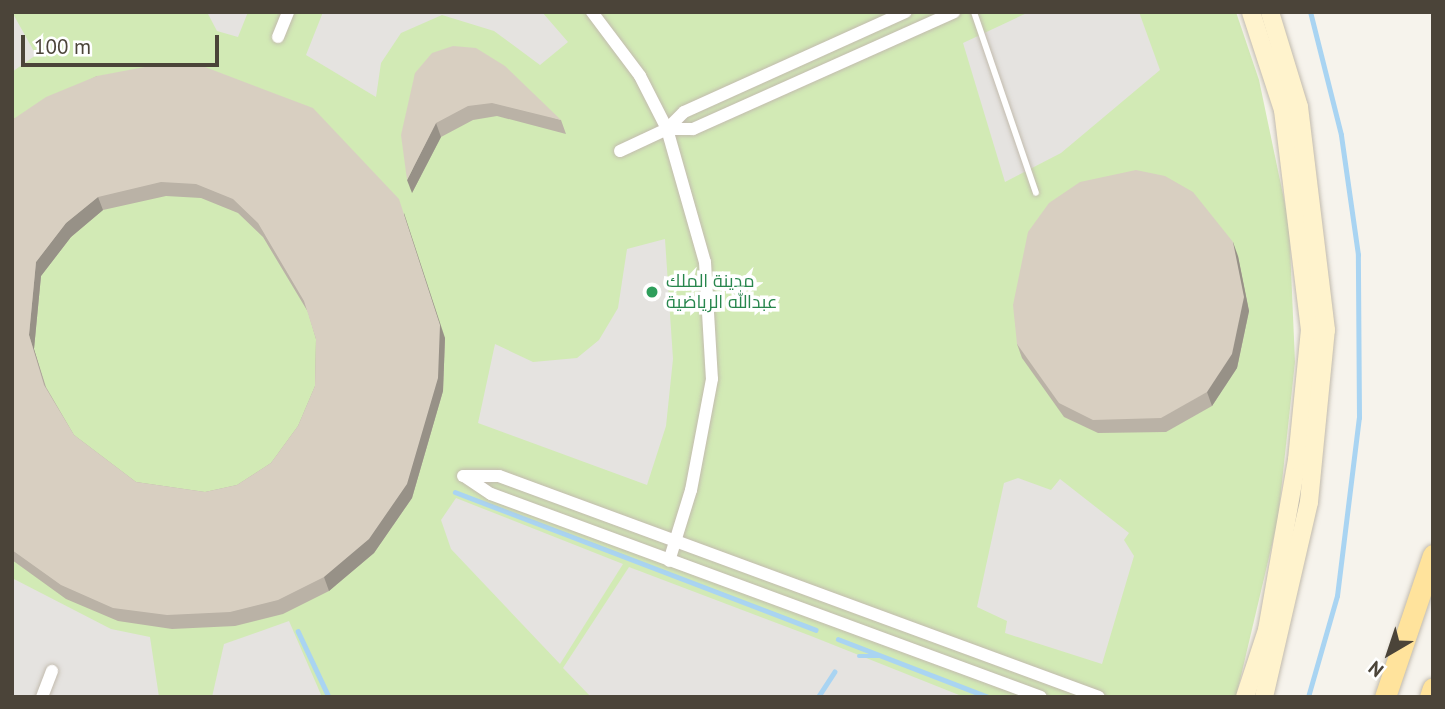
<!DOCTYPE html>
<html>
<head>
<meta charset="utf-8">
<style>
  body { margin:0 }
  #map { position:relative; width:1445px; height:709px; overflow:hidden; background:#f6f3ec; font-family:"PT Sans",Cairo,sans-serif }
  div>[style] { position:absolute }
  .green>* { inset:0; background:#d2eab5 }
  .parking>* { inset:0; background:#e5e3e0 }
  .stream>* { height:4.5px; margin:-2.25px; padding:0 2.25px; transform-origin:2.25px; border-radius:2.25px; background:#a9d4f2 }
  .roads { filter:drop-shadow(0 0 2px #c2bbae) drop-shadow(0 0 2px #c2bbae) }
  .service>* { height:6px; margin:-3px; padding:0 3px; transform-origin:3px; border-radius:3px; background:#fff }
  .minor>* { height:12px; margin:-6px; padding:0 6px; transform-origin:6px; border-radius:6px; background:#fff }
  .secondary>* { height:18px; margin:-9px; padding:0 9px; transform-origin:9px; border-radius:9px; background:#fff3cd }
  .primary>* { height:21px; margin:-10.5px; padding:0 10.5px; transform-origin:10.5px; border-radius:10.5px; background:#ffe39c }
  .wall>* { inset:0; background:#bab2a6 }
  .shaded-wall>* { inset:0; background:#979187 }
  .building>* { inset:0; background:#d8cfc1 }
  .dots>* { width:19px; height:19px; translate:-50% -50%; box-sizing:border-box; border:4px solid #fff; border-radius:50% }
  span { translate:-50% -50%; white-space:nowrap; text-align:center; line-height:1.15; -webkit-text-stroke:7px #fff; paint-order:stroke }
  .leisure-label { font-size:18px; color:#27864d }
  .left { translate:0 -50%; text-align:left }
  .frame { position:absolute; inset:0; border:14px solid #4b4439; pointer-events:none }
  .north { position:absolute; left:1354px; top:618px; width:70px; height:70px; -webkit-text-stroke:5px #fff; paint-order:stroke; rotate:219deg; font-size:19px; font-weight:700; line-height:28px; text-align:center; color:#4b4439 }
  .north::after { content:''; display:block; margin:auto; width:24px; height:32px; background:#4b4439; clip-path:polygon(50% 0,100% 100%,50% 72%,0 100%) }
  .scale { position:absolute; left:21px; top:35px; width:198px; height:32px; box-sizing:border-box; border:4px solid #4b4439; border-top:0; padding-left:9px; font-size:21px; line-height:24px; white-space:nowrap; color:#4b4439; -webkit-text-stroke:5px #fff; paint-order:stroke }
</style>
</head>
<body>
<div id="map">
  <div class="green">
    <div style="clip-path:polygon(12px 12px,1236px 12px,1259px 80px,1289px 223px,1295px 362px,1278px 519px,1236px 697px,12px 697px)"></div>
  </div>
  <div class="parking">
    <div style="clip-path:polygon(12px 12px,36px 55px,12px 72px)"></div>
    <div style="clip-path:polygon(207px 12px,248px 12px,238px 37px,217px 31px)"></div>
    <div style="clip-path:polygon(323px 12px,542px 12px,568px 42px,540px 65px,494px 31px,442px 15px,401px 33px,381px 63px,376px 97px,306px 55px)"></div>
    <div style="clip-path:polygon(1029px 12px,1139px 12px,1160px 70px,1061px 153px,1005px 182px,963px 43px)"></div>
    <div style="clip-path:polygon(665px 239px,673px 359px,666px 426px,647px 485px,478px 423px,495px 344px,533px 362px,577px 358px,599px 340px,618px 308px,627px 249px)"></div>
    <div style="clip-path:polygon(1018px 478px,1051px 490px,1060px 479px,1129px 533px,1124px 540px,1134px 556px,1102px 664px,1005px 633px,1007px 621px,977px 607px,1004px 483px)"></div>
    <div style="clip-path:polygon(456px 498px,623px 564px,560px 664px,451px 549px,441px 520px)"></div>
    <div style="clip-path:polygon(629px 567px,811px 636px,964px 697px,591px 697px,563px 668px)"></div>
    <div style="clip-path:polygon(12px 578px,111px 629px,150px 637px,159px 697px,12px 697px)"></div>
    <div style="clip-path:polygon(289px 621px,322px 697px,212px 697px,224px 644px)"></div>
  </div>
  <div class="stream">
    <div style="left:455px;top:492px;width:386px;rotate:20.9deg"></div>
    <div style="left:298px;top:631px;width:73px;rotate:64.8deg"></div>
    <div style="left:838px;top:639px;width:161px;rotate:21.1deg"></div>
    <div style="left:859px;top:656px;width:20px"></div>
    <div style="left:818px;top:697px;width:30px;rotate:-57deg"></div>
    <div style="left:1308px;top:697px;width:105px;rotate:-74deg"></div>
    <div style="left:1337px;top:596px;width:179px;rotate:-83deg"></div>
    <div style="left:1359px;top:418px;width:163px;rotate:-90.4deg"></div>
    <div style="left:1358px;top:255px;width:121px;rotate:-98.1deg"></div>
    <div style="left:1341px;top:135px;width:127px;rotate:-104.1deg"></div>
  </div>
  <div class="roads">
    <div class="service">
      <div style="left:974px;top:12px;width:191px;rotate:71.1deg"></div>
    </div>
    <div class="minor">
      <div style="left:592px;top:12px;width:80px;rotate:53.1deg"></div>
      <div style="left:640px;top:76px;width:59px;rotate:63deg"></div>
      <div style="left:667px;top:129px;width:138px;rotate:74.1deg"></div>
      <div style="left:705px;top:262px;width:117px;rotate:86.6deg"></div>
      <div style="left:712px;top:379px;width:113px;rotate:100.7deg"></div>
      <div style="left:691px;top:490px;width:74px;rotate:107.2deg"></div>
      <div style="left:278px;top:37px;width:27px;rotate:-68deg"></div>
      <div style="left:667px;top:129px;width:26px"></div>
      <div style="left:693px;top:129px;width:286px;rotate:-24.1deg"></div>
      <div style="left:620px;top:151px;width:52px;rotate:-25.1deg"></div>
      <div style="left:667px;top:129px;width:24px;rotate:-45deg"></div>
      <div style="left:684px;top:112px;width:243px;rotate:-24.3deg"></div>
      <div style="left:463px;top:476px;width:36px"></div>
      <div style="left:499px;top:476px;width:639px;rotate:20.22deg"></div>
      <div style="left:464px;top:476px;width:32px;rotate:34deg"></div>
      <div style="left:491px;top:494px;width:586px;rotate:20.26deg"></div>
      <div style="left:42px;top:697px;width:28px;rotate:-69deg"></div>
    </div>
    <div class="secondary">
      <div style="left:1245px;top:697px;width:71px;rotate:-71.8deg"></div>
      <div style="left:1267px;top:630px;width:173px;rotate:-80deg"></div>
      <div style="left:1297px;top:460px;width:131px;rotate:-84.3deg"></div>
      <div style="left:1310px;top:330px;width:222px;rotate:-97deg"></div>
      <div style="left:1283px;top:110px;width:103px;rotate:-108.1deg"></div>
      <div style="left:1264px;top:697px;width:200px;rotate:-77deg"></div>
      <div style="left:1309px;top:502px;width:173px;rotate:-84.4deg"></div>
      <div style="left:1326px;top:330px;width:225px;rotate:-96.9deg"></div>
      <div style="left:1299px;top:107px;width:99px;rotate:-107deg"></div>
    </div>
    <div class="primary">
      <div style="left:1385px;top:697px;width:150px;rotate:-71.3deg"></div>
      <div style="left:1430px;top:697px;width:9px;rotate:-72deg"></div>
    </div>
  </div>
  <div class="wall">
    <div style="clip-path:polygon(415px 73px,561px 120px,566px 134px,497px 116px,473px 120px,441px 137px,412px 193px)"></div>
    <div style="clip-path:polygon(evenodd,97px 76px,445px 338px,443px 391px,412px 498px,374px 553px,329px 591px,283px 614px,235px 626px,172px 629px,118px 621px,66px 599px,12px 560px,12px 120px,97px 76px,166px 196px,201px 198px,238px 213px,263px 237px,308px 312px,316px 339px,315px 386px,298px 426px,271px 463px,237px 485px,205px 492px,136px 482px,74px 435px,46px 387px,34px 349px,41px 276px,71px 237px,103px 210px,166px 196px)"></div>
    <div style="clip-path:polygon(1238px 256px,1249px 311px,1237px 368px,1212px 406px,1166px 432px,1098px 433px,1064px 417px,1022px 358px,1017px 344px)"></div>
  </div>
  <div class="shaded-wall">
    <div style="clip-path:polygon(436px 123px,441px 137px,412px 193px,407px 180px)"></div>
    <div style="clip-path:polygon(98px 197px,103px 210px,71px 237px,41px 276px,34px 349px,49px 399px,29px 335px,36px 262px,66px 223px)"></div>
    <div style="clip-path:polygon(404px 213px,445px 338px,443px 391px,412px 498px,374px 553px,329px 591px,324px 577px)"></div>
    <div style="clip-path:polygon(1233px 242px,1238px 256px,1249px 311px,1237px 368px,1212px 406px,1207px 392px)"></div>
  </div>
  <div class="building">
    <div style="clip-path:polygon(453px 46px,476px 48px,505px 66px,561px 120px,492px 103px,468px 106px,436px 123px,407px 180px,401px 135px,415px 73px,432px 53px)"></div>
    <div style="clip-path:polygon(evenodd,150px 66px,205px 67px,313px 108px,399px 199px,440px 325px,438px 378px,407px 484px,369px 539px,324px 577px,278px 600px,230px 612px,167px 615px,113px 608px,61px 585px,12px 550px,12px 120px,46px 97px,97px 76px,150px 66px,161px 182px,196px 184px,233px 199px,258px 223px,304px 301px,316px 339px,315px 386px,298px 426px,271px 463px,237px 485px,205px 492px,136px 482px,74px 435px,44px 385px,29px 335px,36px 262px,66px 223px,98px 197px,161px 182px)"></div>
    <div style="clip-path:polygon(1136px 170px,1165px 176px,1193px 192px,1233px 242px,1244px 297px,1232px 354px,1207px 392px,1161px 418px,1093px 420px,1059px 403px,1017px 344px,1013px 305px,1028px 232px,1049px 203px,1080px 182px)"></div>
  </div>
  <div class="dots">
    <div style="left:652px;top:292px;background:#2e9e5b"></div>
  </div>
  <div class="leisure-label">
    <span class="left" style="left:666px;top:292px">مدينة الملك<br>عبدالله الرياضية</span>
  </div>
  <div class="frame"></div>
  <div class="north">N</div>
  <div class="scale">100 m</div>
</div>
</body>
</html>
